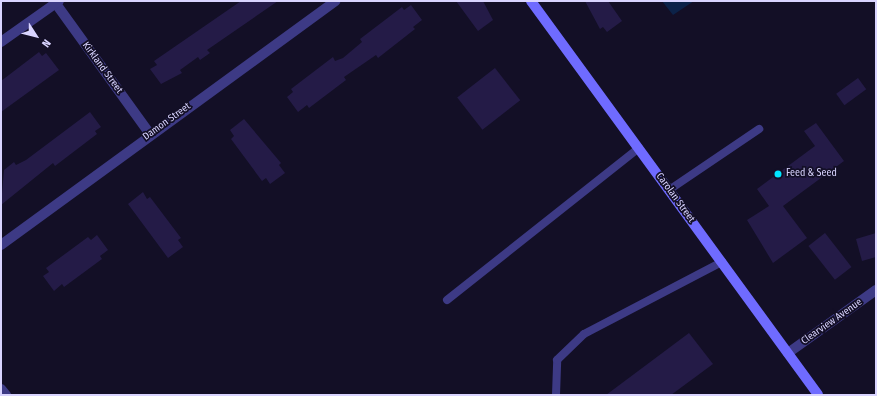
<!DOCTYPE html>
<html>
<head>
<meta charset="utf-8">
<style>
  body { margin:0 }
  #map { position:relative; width:877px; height:396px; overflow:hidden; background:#130f26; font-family:"Fira Sans Condensed",sans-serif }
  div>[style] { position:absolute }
  .water>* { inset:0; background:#0c2248 }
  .building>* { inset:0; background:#241b47; transform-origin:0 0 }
  .lane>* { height:8px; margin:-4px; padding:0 4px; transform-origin:4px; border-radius:4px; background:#3d3a85 }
  .street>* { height:10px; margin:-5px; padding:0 5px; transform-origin:5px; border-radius:5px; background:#3d3a85 }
  .secondary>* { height:10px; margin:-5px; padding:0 5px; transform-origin:5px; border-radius:5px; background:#6f6bff }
  .dots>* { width:11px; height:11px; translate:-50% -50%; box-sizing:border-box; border:2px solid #130f26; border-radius:50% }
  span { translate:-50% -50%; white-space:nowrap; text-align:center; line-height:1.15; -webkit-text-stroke:3.5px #130f26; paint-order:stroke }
  .street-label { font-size:10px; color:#d9d4ff }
  .poi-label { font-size:10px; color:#d9d4ff }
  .left { translate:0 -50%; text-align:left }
  .frame { position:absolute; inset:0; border:2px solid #d9d4ff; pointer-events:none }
  .north { position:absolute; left:16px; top:16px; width:40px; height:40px; -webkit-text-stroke:3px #130f26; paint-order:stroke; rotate:126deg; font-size:11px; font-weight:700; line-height:16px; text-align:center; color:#d9d4ff }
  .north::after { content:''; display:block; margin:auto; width:14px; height:18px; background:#d9d4ff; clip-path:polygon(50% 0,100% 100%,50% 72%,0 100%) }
</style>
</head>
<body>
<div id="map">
  <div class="water">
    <div style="clip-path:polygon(662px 1px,694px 1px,673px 15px)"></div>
  </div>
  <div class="building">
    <div style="clip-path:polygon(241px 1px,278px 1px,207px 50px,210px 53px,200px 60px,198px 57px,180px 70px,182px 73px,161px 84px,150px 69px,157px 65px,154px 61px)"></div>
    <div style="clip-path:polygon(456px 1px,483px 1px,493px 20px,478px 31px)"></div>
    <div style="clip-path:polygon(585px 1px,608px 1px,622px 21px,607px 32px,603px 27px,600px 29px)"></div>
    <div style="clip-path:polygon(411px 5px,422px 20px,413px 27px,415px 29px,378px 58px,376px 55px,344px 77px,346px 80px,309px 108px,307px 105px,298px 112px,287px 97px,293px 92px,291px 89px,333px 57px,335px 61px,343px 58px,362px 42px,360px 39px,402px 7px,404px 10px)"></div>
    <div style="clip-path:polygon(39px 52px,42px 56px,46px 53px,59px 70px,1px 112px,1px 81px)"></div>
    <div style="left:495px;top:68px;width:41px;height:48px;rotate:52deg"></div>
    <div style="left:858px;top:78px;width:14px;height:27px;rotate:54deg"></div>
    <div style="clip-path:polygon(90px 112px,101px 127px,95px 131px,97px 134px,55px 166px,53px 163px,1px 205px,4px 170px,14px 162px,16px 165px,26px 160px)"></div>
    <div style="clip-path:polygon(244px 119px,281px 163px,279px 165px,285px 173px,270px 184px,266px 178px,262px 181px,231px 139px,234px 136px,230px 130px)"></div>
    <div style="clip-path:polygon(816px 123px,844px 161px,783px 206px,807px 238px,773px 263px,747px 220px,769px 206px,757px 189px,815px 146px,804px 131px)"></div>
    <div style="clip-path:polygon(143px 192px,147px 199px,150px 197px,181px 238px,178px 240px,183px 247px,168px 258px,128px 204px)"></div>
    <div style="left:825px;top:233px;width:43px;height:21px;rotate:52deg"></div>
    <div style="clip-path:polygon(876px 233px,876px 257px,862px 261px,856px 239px)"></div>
    <div style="clip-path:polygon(97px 235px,108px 250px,100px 256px,102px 259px,64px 287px,62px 284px,54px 291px,43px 276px,49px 272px,46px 268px,88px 237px,91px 240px)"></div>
    <div style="clip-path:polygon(689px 333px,713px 364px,671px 395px,606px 395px)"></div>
  </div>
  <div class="lane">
    <div style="left:669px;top:190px;width:109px;rotate:-34.1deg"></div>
    <div style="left:447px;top:300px;width:245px;rotate:-38.4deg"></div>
    <div style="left:556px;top:395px;width:35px;rotate:-88deg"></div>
    <div style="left:557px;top:360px;width:37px;rotate:-44deg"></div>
    <div style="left:584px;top:334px;width:156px;rotate:-27.6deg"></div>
  </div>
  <div class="street">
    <div style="left:54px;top:1px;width:164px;rotate:54.2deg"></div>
    <div style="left:1px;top:42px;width:71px;rotate:-35.3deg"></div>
    <div style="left:1px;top:245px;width:414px;rotate:-36.1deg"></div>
    <div style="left:788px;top:353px;width:108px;rotate:-35.6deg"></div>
    <div style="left:1px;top:389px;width:8px;rotate:50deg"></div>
  </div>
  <div class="secondary">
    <div style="left:531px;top:1px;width:487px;rotate:53.9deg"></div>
  </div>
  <div class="dots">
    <div style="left:778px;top:174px;background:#00e5ff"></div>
  </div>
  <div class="street-label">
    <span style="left:102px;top:68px;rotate:54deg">Kirkland Street</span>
    <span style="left:167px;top:122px;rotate:-36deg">Damon Street</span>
    <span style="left:675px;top:198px;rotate:54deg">Carolan Street</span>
    <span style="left:832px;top:322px;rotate:-35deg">Clearview Avenue</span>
  </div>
  <div class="poi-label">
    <span class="left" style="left:786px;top:174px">Feed &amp; Seed</span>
  </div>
  <div class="frame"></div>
  <div class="north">N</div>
</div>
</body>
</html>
